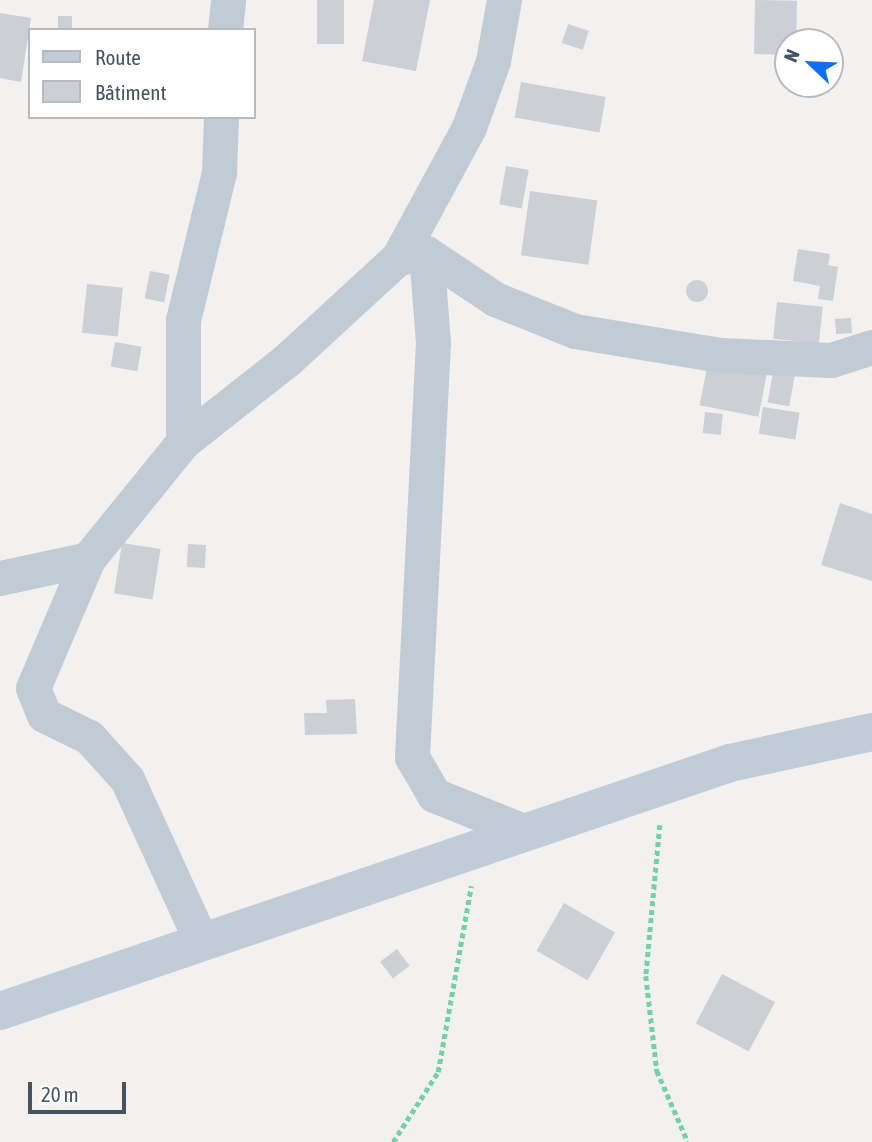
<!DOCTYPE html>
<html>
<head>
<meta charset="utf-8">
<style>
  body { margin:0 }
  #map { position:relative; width:872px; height:1142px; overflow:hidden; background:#f3f0f0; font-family:"Asap Condensed",sans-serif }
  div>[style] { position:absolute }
  .building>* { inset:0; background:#cccfd5; transform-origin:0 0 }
  .round { border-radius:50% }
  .path>* { height:4.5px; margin-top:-2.25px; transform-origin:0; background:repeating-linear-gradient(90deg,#73d2a4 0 5px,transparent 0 8.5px) }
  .minor>* { height:35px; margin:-17.5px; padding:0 17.5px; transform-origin:17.5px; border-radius:17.5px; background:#c0cbd3 }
  .secondary>* { height:38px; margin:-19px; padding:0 19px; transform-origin:19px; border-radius:19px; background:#c0ccd8 }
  span { translate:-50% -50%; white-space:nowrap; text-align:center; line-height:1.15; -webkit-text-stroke:7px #fff; paint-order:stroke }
  .legend { position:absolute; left:28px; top:28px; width:228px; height:91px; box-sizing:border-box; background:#fff; border:2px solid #b5bbbf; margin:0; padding:9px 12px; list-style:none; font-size:21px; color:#47545f }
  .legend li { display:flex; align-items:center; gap:14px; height:35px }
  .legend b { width:35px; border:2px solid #b5bbbf }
  .north { position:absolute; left:774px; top:28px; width:70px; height:70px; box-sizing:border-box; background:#fff; border:2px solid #b5bbbf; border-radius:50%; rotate:293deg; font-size:19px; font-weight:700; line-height:28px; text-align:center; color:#47545f }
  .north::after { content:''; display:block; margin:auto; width:24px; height:32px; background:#0f6fee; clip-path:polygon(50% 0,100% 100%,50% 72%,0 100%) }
  .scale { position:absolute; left:28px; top:1082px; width:98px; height:32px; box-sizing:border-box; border:4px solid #47545f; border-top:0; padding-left:9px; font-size:21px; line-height:24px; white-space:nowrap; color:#47545f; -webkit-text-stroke:5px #fff; paint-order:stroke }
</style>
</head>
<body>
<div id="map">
  <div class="building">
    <div style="left:317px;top:0;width:27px;height:44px"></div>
    <div style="clip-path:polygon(374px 0,430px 0,416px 71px,362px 61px)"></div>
    <div style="left:755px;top:0;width:42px;height:54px;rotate:1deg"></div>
    <div style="clip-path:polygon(0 13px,31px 18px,21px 82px,0 78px)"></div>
    <div style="left:58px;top:16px;width:14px;height:14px"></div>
    <div style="left:568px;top:24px;width:22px;height:20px;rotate:18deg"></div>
    <div style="left:521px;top:82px;width:86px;height:36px;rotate:10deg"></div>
    <div style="left:506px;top:166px;width:23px;height:39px;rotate:10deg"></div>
    <div style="left:530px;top:191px;width:68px;height:65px;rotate:8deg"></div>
    <div style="clip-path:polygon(798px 249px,830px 254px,828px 265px,838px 267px,833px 301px,818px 299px,820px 286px,793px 281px)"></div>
    <div style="left:150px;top:271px;width:20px;height:28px;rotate:11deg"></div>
    <div class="round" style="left:686px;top:280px;width:22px;height:22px"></div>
    <div style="left:87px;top:284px;width:36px;height:49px;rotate:6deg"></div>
    <div style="left:777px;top:302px;width:46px;height:37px;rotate:6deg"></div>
    <div style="left:851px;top:318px;width:15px;height:16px;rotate:86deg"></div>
    <div style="left:115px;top:342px;width:27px;height:25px;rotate:10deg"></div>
    <div style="left:708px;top:362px;width:60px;height:44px;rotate:11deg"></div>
    <div style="left:773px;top:372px;width:22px;height:31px;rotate:10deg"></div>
    <div style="left:763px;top:407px;width:37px;height:27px;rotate:9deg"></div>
    <div style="left:705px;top:412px;width:18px;height:21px;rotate:6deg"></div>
    <div style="clip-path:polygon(840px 503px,872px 514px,872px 581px,821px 565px)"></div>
    <div style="left:122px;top:543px;width:39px;height:51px;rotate:9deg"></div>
    <div style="left:188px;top:544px;width:18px;height:23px;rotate:3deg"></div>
    <div style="clip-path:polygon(355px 699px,357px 734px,305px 735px,304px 713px,327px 713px,326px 700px)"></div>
    <div style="left:564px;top:903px;width:59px;height:55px;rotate:30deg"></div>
    <div style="left:397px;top:949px;width:21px;height:21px;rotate:53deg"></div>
    <div style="left:722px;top:974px;width:60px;height:56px;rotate:28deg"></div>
  </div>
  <div class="path">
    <div style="left:660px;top:825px;width:152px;rotate:95.3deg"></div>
    <div style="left:646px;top:976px;width:96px;rotate:83.4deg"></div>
    <div style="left:657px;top:1071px;width:77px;rotate:66.4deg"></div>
    <div style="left:393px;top:1142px;width:83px;rotate:-57.3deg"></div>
    <div style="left:438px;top:1072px;width:189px;rotate:-79.9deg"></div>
  </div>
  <div class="minor">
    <div style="left:225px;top:30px;width:30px;rotate:-84deg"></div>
    <div style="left:426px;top:253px;width:89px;rotate:85.5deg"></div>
    <div style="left:433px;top:342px;width:416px;rotate:92.9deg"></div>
    <div style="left:412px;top:757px;width:44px;rotate:59.9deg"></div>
    <div style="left:434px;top:795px;width:99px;rotate:21.9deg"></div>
    <div style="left:398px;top:258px;width:149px;rotate:-61.5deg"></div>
    <div style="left:469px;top:127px;width:70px;rotate:-70deg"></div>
    <div style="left:493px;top:61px;width:62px;rotate:-79.8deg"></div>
    <div style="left:183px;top:442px;width:122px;rotate:-90deg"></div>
    <div style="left:183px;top:320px;width:152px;rotate:-76.3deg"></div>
    <div style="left:219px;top:172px;width:55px;rotate:-87.9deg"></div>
    <div style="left:88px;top:559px;width:140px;rotate:113.1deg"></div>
    <div style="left:33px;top:688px;width:29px;rotate:68deg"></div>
    <div style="left:44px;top:715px;width:50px;rotate:26.1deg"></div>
    <div style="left:89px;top:737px;width:57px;rotate:47.9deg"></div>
    <div style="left:127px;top:779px;width:180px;rotate:65.4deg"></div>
    <div style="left:0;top:578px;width:90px;rotate:-12.2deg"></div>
    <div style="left:88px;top:559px;width:151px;rotate:-50.9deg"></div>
    <div style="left:183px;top:442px;width:134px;rotate:-38.3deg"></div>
    <div style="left:288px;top:359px;width:149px;rotate:-42.6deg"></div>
    <div style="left:398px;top:258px;width:28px;rotate:-10deg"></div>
    <div style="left:426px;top:253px;width:83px;rotate:33.7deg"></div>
    <div style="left:495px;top:299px;width:86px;rotate:21.8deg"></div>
    <div style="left:575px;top:331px;width:147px;rotate:9.4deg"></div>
    <div style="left:720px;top:355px;width:111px;rotate:2.6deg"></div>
    <div style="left:831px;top:360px;width:43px;rotate:-17.6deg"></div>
  </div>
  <div class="secondary">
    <div style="left:0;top:1011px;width:771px;rotate:-18.76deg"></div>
    <div style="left:730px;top:763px;width:145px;rotate:-12.3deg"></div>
  </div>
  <ul class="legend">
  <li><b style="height:9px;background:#c0ccd8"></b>Route</li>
  <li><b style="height:19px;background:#cccfd5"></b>Bâtiment</li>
  </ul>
  <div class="north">N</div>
  <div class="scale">20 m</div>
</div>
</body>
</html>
